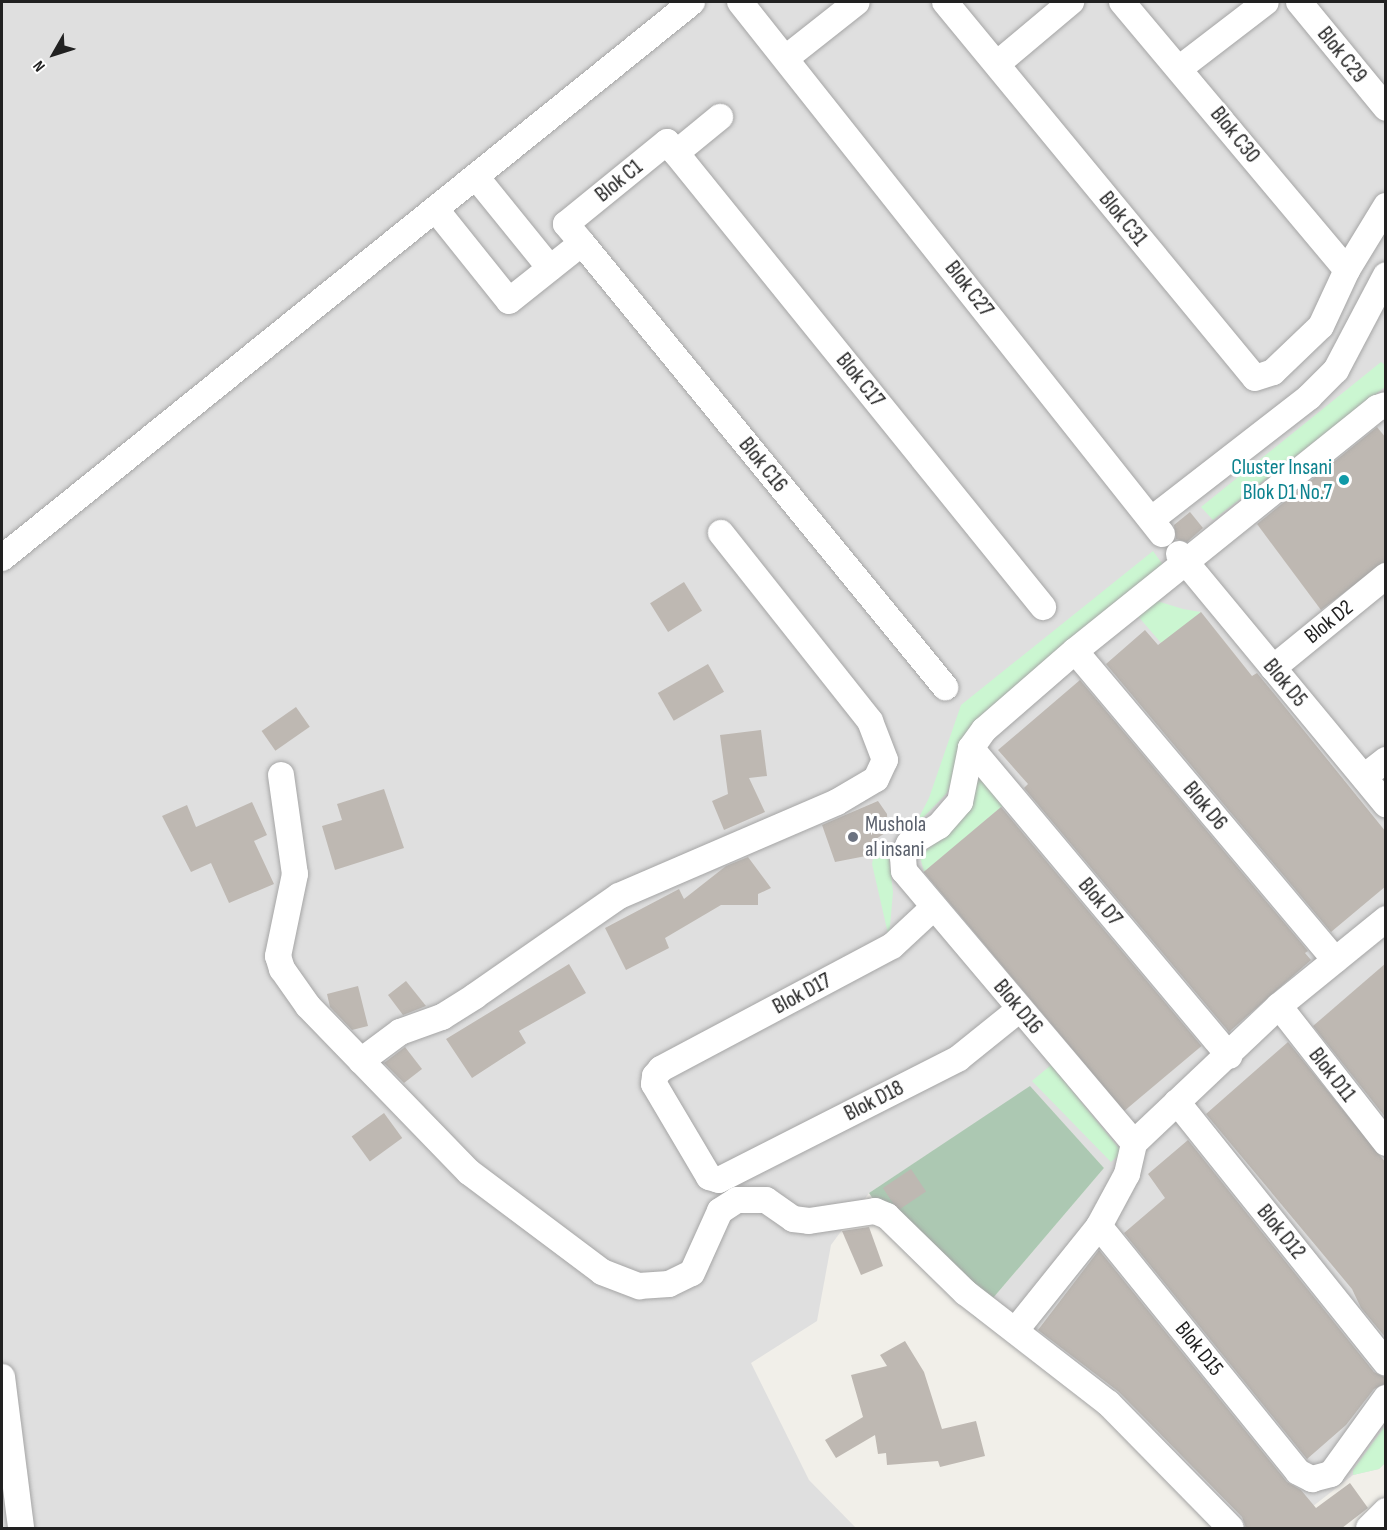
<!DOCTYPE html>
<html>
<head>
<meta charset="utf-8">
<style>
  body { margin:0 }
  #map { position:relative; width:1387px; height:1530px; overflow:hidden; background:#f1efe9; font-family:"Sofia Sans Condensed",sans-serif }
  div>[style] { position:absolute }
  .residential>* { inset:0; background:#dfdfdf }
  .cemetery>* { inset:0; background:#acc8b2 }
  .park>* { inset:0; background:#cbf6d1 }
  .building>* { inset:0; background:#beb8b2; transform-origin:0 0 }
  .roads { filter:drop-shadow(0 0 2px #a5a5a5) drop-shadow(0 0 2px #a5a5a5) }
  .minor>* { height:26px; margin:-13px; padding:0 13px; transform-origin:13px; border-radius:13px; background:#fff }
  .dots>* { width:16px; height:16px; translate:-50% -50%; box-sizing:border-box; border:3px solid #fff; border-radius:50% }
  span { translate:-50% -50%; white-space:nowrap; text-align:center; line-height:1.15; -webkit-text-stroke:6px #fff; paint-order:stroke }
  .street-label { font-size:22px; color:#212121 }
  .culture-label { font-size:22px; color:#0d838f }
  .right { translate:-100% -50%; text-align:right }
  .worship-label { font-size:22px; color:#5b616d }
  .left { translate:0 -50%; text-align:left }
  .frame { position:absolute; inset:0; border:3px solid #212121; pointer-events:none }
  .north { position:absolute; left:24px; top:24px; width:60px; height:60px; -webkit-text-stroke:4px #fff; paint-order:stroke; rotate:231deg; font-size:16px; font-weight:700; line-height:24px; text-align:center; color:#212121 }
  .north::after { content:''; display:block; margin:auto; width:21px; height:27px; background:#212121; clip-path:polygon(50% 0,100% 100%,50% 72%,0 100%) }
</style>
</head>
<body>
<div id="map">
  <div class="residential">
    <div style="clip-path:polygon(2px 2px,1385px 2px,1385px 1463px,1379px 1469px,1353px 1475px,1285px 1528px,1242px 1528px,1146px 1429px,976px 1318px,1104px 1168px,1030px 1087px,869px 1193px,831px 1245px,817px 1321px,751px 1363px,809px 1480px,856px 1528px,2px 1528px)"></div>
  </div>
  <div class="cemetery">
    <div style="clip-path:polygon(1030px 1086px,1104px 1168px,976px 1318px,906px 1248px,869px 1193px)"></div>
  </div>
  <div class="park">
    <div style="clip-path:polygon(1381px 362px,1385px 365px,1385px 387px,1213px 520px,1201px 507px)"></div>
    <div style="clip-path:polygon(1153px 551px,1163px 565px,973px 724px,947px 793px,914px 827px,929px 798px,961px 705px)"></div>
    <div style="clip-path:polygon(1157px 601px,1183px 609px,1201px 612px,1162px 644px,1137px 615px)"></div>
    <div style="clip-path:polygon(980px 773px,1006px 803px,924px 872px,920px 857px,964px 813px)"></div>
    <div style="clip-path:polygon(888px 849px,893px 892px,889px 938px,872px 864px,875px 850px)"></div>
    <div style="clip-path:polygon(1051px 1065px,1122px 1152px,1111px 1162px,1032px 1081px)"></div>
    <div style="clip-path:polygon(1385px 1426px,1385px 1463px,1379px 1469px,1353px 1475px,1353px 1470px)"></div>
  </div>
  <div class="building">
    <div style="clip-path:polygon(1377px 427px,1386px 438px,1386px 561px,1321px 610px,1257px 524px)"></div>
    <div style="clip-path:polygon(1190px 512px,1203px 528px,1187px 542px,1176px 539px,1174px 525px)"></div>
    <div style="left:684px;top:582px;width:34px;height:40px;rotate:58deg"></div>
    <div style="clip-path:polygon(1201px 612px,1252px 676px,1257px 673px,1276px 696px,1386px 832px,1386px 886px,1331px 932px,1106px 664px,1145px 630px,1158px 645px)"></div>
    <div style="left:708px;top:664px;width:32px;height:58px;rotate:60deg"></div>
    <div style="clip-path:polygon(1080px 680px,1308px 951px,1305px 953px,1311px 960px,1229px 1032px,1024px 788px,1028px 784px,998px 750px)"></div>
    <div style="left:296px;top:707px;width:24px;height:42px;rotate:55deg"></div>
    <div style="clip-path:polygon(761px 730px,767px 776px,749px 778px,765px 812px,724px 830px,712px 801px,728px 794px,720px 735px)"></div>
    <div style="clip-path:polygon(384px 789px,404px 848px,335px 870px,322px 826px,342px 820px,337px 804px)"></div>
    <div style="clip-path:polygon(878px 801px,887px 814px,888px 831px,870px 843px,866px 856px,835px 862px,822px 825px)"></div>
    <div style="clip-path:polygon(252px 802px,267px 835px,254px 841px,274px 884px,229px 903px,211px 863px,191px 872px,162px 816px,187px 805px,196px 827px)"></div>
    <div style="left:1001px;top:807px;width:312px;height:101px;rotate:50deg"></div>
    <div style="clip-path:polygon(748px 857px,771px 888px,758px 894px,758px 905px,721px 905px,665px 938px,669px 948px,626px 970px,605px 928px,679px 889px,684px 899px,726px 866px)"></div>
    <div style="clip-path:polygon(1386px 963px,1386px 1118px,1313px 1026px)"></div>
    <div style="clip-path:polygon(569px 964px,586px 993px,519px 1031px,526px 1043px,472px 1078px,446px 1039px)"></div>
    <div style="clip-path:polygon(406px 981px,426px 1006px,403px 1015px,388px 995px)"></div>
    <div style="clip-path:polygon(358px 986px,368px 1026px,352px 1030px,330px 1007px,327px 994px)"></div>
    <div style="clip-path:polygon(1288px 1042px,1386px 1163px,1386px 1338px,1361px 1308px,1352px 1289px,1206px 1114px)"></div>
    <div style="clip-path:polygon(405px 1047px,422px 1069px,404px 1083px,384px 1063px)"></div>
    <div style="left:384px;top:1113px;width:31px;height:40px;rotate:54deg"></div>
    <div style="clip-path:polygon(1188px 1140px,1374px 1372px,1386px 1378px,1386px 1383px,1374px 1389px,1346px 1425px,1307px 1459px,1124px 1233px,1165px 1198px,1148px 1174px)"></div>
    <div style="left:911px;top:1169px;width:27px;height:34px;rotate:56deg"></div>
    <div style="clip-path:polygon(869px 1227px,883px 1266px,861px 1275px,842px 1231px)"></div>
    <div style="clip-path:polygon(1099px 1250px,1287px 1482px,1301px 1490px,1316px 1508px,1350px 1483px,1368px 1508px,1342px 1528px,1246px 1528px,1242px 1517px,1119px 1392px,1038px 1330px)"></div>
    <div style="clip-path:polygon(905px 1341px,924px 1372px,942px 1429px,976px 1421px,985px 1456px,940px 1467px,938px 1461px,887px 1465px,886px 1453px,878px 1454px,875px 1435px,836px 1458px,825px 1440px,863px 1417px,851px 1375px,887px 1366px,880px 1355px)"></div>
  </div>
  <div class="roads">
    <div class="minor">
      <div style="left:740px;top:2px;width:679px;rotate:51.58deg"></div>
      <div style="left:945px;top:2px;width:487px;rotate:50.5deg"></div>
      <div style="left:1255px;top:378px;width:19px;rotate:-18deg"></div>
      <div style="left:1273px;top:372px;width:66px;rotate:-43.8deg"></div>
      <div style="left:1321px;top:326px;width:62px;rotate:-65.1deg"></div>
      <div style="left:1347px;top:270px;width:75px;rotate:-58.6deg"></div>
      <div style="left:1122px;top:2px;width:350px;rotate:50deg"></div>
      <div style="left:1299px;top:2px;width:137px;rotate:50.6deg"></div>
      <div style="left:786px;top:58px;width:90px;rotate:-38.3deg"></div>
      <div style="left:997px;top:64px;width:97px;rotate:-40deg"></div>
      <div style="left:1180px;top:68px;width:108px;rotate:-37.5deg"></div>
      <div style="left:676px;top:153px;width:584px;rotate:51.05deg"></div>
      <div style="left:477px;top:178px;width:116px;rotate:51deg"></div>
      <div style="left:437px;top:211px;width:115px;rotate:51.3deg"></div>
      <div style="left:509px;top:301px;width:93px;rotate:-38.5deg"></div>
      <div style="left:582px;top:243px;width:25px;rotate:-130deg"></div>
      <div style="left:566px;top:224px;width:130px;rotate:-39.1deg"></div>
      <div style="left:667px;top:142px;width:14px;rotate:51deg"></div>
      <div style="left:676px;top:153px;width:57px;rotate:-39.3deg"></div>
      <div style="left:582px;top:243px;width:574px;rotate:50.73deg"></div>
      <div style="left:1152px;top:519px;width:199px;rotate:-37.8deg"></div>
      <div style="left:1309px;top:397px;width:38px;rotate:-45deg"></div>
      <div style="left:1336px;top:370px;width:107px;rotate:-62.2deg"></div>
      <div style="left:1179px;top:554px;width:325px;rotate:50.4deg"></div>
      <div style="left:2px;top:558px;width:886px;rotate:-38.86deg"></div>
      <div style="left:1075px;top:651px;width:404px;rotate:49.9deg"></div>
      <div style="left:1273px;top:668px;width:146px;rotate:-39.2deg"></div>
      <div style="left:971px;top:748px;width:402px;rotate:50deg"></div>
      <div style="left:281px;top:775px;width:100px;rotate:82deg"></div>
      <div style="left:295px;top:874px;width:84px;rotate:101.7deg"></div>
      <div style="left:278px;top:956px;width:14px;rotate:73deg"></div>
      <div style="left:282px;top:969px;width:45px;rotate:54.9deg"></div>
      <div style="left:308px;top:1006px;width:231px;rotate:45.9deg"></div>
      <div style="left:469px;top:1172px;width:166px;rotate:36.9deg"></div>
      <div style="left:602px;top:1272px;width:40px;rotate:21deg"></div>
      <div style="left:639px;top:1286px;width:30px;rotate:-4deg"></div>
      <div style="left:669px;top:1284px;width:25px;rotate:-26deg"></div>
      <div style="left:692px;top:1273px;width:68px;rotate:-65.7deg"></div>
      <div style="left:720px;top:1211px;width:20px;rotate:-33deg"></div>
      <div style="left:737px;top:1200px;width:29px"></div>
      <div style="left:766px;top:1200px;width:33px;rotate:35deg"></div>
      <div style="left:793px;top:1219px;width:16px;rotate:7deg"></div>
      <div style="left:809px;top:1221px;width:67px;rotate:-8.6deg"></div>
      <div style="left:875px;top:1211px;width:13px;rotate:23deg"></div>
      <div style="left:887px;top:1216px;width:110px;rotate:44.3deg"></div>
      <div style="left:966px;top:1293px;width:180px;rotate:37.8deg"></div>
      <div style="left:1108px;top:1403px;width:175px;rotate:45.5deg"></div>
      <div style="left:1364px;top:777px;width:28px;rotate:-38deg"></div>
      <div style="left:934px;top:907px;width:57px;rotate:137.1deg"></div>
      <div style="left:892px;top:946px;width:262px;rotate:152deg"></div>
      <div style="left:661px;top:1069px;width:9px;rotate:131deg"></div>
      <div style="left:655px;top:1076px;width:8px;rotate:97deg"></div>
      <div style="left:654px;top:1084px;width:108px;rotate:59.4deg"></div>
      <div style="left:709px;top:1177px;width:10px;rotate:17deg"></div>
      <div style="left:719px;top:1180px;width:269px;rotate:-26.9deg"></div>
      <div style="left:959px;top:1058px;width:78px;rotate:-38.8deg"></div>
      <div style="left:1279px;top:1006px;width:174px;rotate:52deg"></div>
      <div style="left:361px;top:1061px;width:49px;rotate:-36.6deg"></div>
      <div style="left:400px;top:1032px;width:45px;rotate:-19.7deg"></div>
      <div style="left:442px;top:1017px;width:39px;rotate:-32deg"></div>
      <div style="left:475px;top:996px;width:175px;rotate:-34.8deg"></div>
      <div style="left:619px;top:896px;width:237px;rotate:-23.3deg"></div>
      <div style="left:837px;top:802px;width:45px;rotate:-30.5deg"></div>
      <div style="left:876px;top:779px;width:21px;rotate:-65deg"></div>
      <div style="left:885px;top:760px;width:42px;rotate:-111deg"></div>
      <div style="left:870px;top:721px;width:240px;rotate:-128.4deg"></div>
      <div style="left:1177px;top:1102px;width:334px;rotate:51.3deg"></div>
      <div style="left:1134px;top:1143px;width:356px;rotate:-130.2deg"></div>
      <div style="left:904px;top:871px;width:14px;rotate:-94deg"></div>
      <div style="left:903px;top:857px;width:14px;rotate:-65deg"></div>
      <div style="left:909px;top:844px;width:35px;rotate:-31deg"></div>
      <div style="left:939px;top:826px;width:32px;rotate:-49deg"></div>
      <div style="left:960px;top:802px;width:55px;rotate:-78.5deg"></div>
      <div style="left:971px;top:748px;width:22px;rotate:-54deg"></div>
      <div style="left:984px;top:730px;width:121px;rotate:-41deg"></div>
      <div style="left:1075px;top:651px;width:388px;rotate:-38.8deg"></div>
      <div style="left:1377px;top:408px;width:9px;rotate:-18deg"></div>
      <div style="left:1099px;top:1226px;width:316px;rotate:51deg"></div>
      <div style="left:1298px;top:1472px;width:16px;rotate:27deg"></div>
      <div style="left:1312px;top:1479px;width:20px;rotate:-15deg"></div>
      <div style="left:1331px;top:1474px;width:94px;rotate:-54.1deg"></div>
      <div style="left:1023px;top:1321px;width:122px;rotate:-51.3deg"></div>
      <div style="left:1099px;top:1226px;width:59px;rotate:-61.7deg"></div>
      <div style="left:1127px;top:1174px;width:32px;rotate:-77deg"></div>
      <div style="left:1134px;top:1143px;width:199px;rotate:-43.4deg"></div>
      <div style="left:1279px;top:1006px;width:138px;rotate:-39.1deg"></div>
      <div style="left:2px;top:1377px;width:152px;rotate:82.8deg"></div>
      <div style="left:1369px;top:1528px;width:24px;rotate:-45deg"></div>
    </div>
  </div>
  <div class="dots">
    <div style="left:1344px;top:480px;background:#0f9aa8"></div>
    <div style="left:853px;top:837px;background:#6b7280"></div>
  </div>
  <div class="street-label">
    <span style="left:1342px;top:55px;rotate:51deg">Blok C29</span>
    <span style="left:1235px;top:135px;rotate:51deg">Blok C30</span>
    <span style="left:619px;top:181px;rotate:-39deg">Blok C1</span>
    <span style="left:1123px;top:219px;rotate:51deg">Blok C31</span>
    <span style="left:969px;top:289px;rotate:52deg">Blok C27</span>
    <span style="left:860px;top:380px;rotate:51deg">Blok C17</span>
    <span style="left:763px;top:465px;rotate:51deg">Blok C16</span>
    <span style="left:1329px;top:622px;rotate:-39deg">Blok D2</span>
    <span style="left:1285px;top:683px;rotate:50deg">Blok D5</span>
    <span style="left:1205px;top:806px;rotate:50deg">Blok D6</span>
    <span style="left:1100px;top:902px;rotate:50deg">Blok D7</span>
    <span style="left:802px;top:994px;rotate:-28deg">Blok D17</span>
    <span style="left:1018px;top:1007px;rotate:50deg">Blok D16</span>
    <span style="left:1332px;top:1075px;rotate:52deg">Blok D11</span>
    <span style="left:874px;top:1101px;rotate:-27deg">Blok D18</span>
    <span style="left:1281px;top:1232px;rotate:51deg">Blok D12</span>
    <span style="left:1199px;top:1349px;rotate:51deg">Blok D15</span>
  </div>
  <div class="culture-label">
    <span class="right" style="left:1332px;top:480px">Cluster Insani<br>Blok D1 No.7</span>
  </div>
  <div class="worship-label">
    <span class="left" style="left:865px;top:837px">Mushola<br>al insani</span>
  </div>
  <div class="frame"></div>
  <div class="north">N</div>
</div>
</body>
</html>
